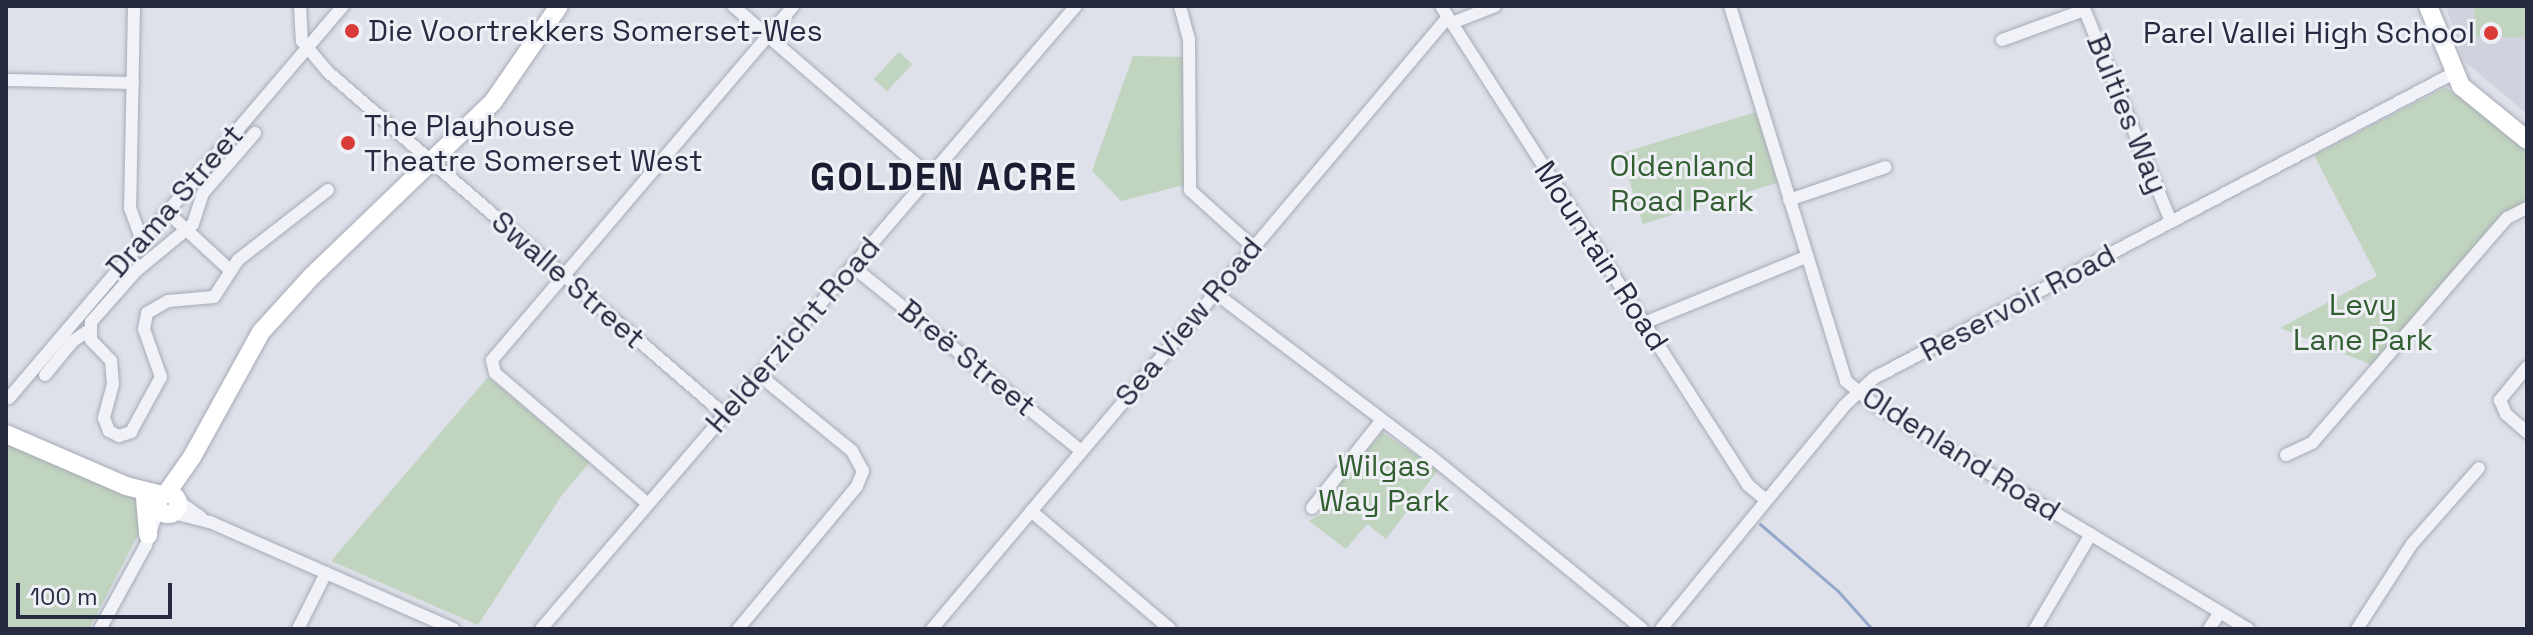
<!DOCTYPE html>
<html>
<head>
<meta charset="utf-8">
<style>
  body { margin:0 }
  #map { position:relative; width:2533px; height:635px; overflow:hidden; background:#dee1e9; font-family:"Space Grotesk",sans-serif }
  div>[style] { position:absolute }
  .built>* { inset:0; background:#d0d3de }
  .green>* { inset:0; background:#c1d4bf; transform-origin:0 0 }
  .stream>* { height:3px; margin:-1.5px; padding:0 1.5px; transform-origin:1.5px; border-radius:1.5px; background:#96a7cc }
  .roads { filter:drop-shadow(0 0 2px #a7aab7) drop-shadow(0 0 2px #a7aab7) }
  .street>* { height:12px; margin:-6px; padding:0 6px; transform-origin:6px; border-radius:6px; background:#f1f2f7 }
  .secondary>* { height:18px; margin:-9px; padding:0 9px; transform-origin:9px; border-radius:9px; background:#fff }
  .secondary>.ring { margin:-9px; padding:0; box-sizing:content-box; background:none; border:18px solid #fff; border-radius:50% }
  .dots>* { width:22px; height:22px; translate:-50% -50%; box-sizing:border-box; border:4px solid #eef0f6; border-radius:50% }
  span { translate:-50% -50%; white-space:nowrap; text-align:center; line-height:1.15; -webkit-text-stroke:6px #eef0f6; paint-order:stroke }
  .poi-label { font-size:30px; color:#262b41 }
  .left { translate:0 -50%; text-align:left }
  .right { translate:-100% -50%; text-align:right }
  .street-label { font-size:30px; color:#262b41 }
  .park-label { font-size:30px; color:#335e32 }
  .district-label { font-size:38px; color:#181d32; font-weight:700; letter-spacing:2px }
  .frame { position:absolute; inset:0; border:8px solid #262b41; pointer-events:none }
  .scale { position:absolute; left:16px; top:583px; width:156px; height:36px; box-sizing:border-box; border:4px solid #262b41; border-top:0; padding-left:10px; font-size:24px; line-height:28px; white-space:nowrap; color:#262b41; -webkit-text-stroke:6px #eef0f6; paint-order:stroke }
</style>
</head>
<body>
<div id="map">
  <div class="built">
    <div style="clip-path:polygon(2446px 6px,2527px 6px,2527px 114px,2464px 61px)"></div>
  </div>
  <div class="green">
    <div style="left:2474px;top:6px;width:53px;height:31px"></div>
    <div style="left:899px;top:52px;width:18px;height:37px;rotate:43deg"></div>
    <div style="clip-path:polygon(1133px 56px,1184px 57px,1184px 185px,1121px 201px,1092px 171px)"></div>
    <div style="clip-path:polygon(2446px 87px,2527px 149px,2527px 201px,2510px 211px,2372px 365px,2280px 328px,2377px 276px,2314px 155px)"></div>
    <div style="left:1756px;top:112px;width:74px;height:141px;rotate:73deg"></div>
    <div style="clip-path:polygon(488px 377px,590px 462px,562px 495px,478px 625px,331px 561px)"></div>
    <div style="clip-path:polygon(1382px 432px,1438px 470px,1386px 539px,1367px 524px,1346px 549px,1309px 521px,1321px 514px,1328px 497px)"></div>
    <div style="clip-path:polygon(6px 442px,140px 501px,142px 527px,89px 629px,6px 629px)"></div>
  </div>
  <div class="stream">
    <div style="left:1760px;top:524px;width:103px;rotate:40.7deg"></div>
    <div style="left:1838px;top:591px;width:51px;rotate:48.2deg"></div>
  </div>
  <div class="roads">
    <div class="street">
      <div style="left:134px;top:6px;width:202px;rotate:91.1deg"></div>
      <div style="left:130px;top:208px;width:33px;rotate:70deg"></div>
      <div style="left:300px;top:6px;width:35px;rotate:87deg"></div>
      <div style="left:302px;top:41px;width:40px;rotate:50deg"></div>
      <div style="left:328px;top:72px;width:525px;rotate:40.83deg"></div>
      <div style="left:733px;top:6px;width:260px;rotate:40.8deg"></div>
      <div style="left:1180px;top:6px;width:34px;rotate:75deg"></div>
      <div style="left:1189px;top:39px;width:151px;rotate:89.6deg"></div>
      <div style="left:1190px;top:190px;width:84px;rotate:42.1deg"></div>
      <div style="left:1441px;top:6px;width:569px;rotate:57.34deg"></div>
      <div style="left:1748px;top:485px;width:23px;rotate:40deg"></div>
      <div style="left:1730px;top:6px;width:393px;rotate:72.8deg"></div>
      <div style="left:1846px;top:381px;width:34px;rotate:40deg"></div>
      <div style="left:1872px;top:403px;width:439px;rotate:31deg"></div>
      <div style="left:2083px;top:6px;width:233px;rotate:67.8deg"></div>
      <div style="left:1452px;top:23px;width:46px;rotate:-21.6deg"></div>
      <div style="left:2002px;top:40px;width:87px;rotate:-20.1deg"></div>
      <div style="left:6px;top:80px;width:127px;rotate:1.4deg"></div>
      <div style="left:255px;top:133px;width:79px;rotate:130.9deg"></div>
      <div style="left:203px;top:193px;width:33px;rotate:108deg"></div>
      <div style="left:193px;top:224px;width:74px;rotate:140.5deg"></div>
      <div style="left:136px;top:271px;width:68px;rotate:131.4deg"></div>
      <div style="left:91px;top:322px;width:18px;rotate:90deg"></div>
      <div style="left:91px;top:340px;width:29px;rotate:46deg"></div>
      <div style="left:111px;top:361px;width:23px;rotate:85deg"></div>
      <div style="left:113px;top:384px;width:35px;rotate:105deg"></div>
      <div style="left:104px;top:418px;width:14px;rotate:69deg"></div>
      <div style="left:109px;top:431px;width:11px;rotate:27deg"></div>
      <div style="left:119px;top:436px;width:13px;rotate:-18deg"></div>
      <div style="left:131px;top:432px;width:63px;rotate:-61.4deg"></div>
      <div style="left:161px;top:377px;width:51px;rotate:-109.5deg"></div>
      <div style="left:144px;top:329px;width:16px;rotate:-79deg"></div>
      <div style="left:147px;top:313px;width:24px;rotate:-30deg"></div>
      <div style="left:168px;top:301px;width:46px;rotate:-5deg"></div>
      <div style="left:214px;top:297px;width:44px;rotate:-57deg"></div>
      <div style="left:238px;top:260px;width:114px;rotate:-37.9deg"></div>
      <div style="left:1789px;top:200px;width:102px;rotate:-18.8deg"></div>
      <div style="left:166px;top:211px;width:87px;rotate:42.7deg"></div>
      <div style="left:852px;top:266px;width:294px;rotate:38.9deg"></div>
      <div style="left:1214px;top:292px;width:270px;rotate:37.2deg"></div>
      <div style="left:1429px;top:455px;width:275px;rotate:39.2deg"></div>
      <div style="left:1644px;top:323px;width:175px;rotate:-22.2deg"></div>
      <div style="left:2527px;top:367px;width:43px;rotate:129.3deg"></div>
      <div style="left:2500px;top:400px;width:15px;rotate:67deg"></div>
      <div style="left:2506px;top:414px;width:28px;rotate:41deg"></div>
      <div style="left:45px;top:375px;width:44px;rotate:-50.5deg"></div>
      <div style="left:73px;top:341px;width:18px;rotate:-34deg"></div>
      <div style="left:9px;top:398px;width:515px;rotate:-49.57deg"></div>
      <div style="left:2286px;top:455px;width:29px;rotate:-25deg"></div>
      <div style="left:2312px;top:443px;width:298px;rotate:-49.1deg"></div>
      <div style="left:2507px;top:218px;width:22px;rotate:-27deg"></div>
      <div style="left:178px;top:501px;width:28px;rotate:35deg"></div>
      <div style="left:648px;top:504px;width:201px;rotate:-139.4deg"></div>
      <div style="left:495px;top:373px;width:13px;rotate:-103deg"></div>
      <div style="left:492px;top:360px;width:465px;rotate:-49.6deg"></div>
      <div style="left:1312px;top:508px;width:112px;rotate:-51.5deg"></div>
      <div style="left:1031px;top:511px;width:182px;rotate:40.3deg"></div>
      <div style="left:173px;top:513px;width:38px;rotate:14deg"></div>
      <div style="left:210px;top:522px;width:266px;rotate:23.7deg"></div>
      <div style="left:100px;top:629px;width:96px;rotate:-61.3deg"></div>
      <div style="left:146px;top:545px;width:39px;rotate:-71deg"></div>
      <div style="left:298px;top:629px;width:63px;rotate:-63.4deg"></div>
      <div style="left:541px;top:629px;width:821px;rotate:-49.35deg"></div>
      <div style="left:738px;top:629px;width:186px;rotate:-50.2deg"></div>
      <div style="left:857px;top:486px;width:16px;rotate:-68deg"></div>
      <div style="left:863px;top:471px;width:23px;rotate:-119deg"></div>
      <div style="left:852px;top:451px;width:120px;rotate:-140.7deg"></div>
      <div style="left:932px;top:629px;width:800px;rotate:-49.86deg"></div>
      <div style="left:1661px;top:629px;width:290px;rotate:-50.6deg"></div>
      <div style="left:1845px;top:405px;width:40px;rotate:-43deg"></div>
      <div style="left:1874px;top:378px;width:655px;rotate:-27.74deg"></div>
      <div style="left:2035px;top:629px;width:110px;rotate:-59.5deg"></div>
      <div style="left:2209px;top:629px;width:20px;rotate:-57deg"></div>
      <div style="left:2357px;top:629px;width:101px;rotate:-57.1deg"></div>
      <div style="left:2412px;top:544px;width:101px;rotate:-48.6deg"></div>
    </div>
    <div class="secondary">
      <div style="left:2428px;top:6px;width:87px;rotate:67.6deg"></div>
      <div style="left:2461px;top:86px;width:85px;rotate:39.3deg"></div>
      <div style="left:6px;top:434px;width:131px;rotate:23.4deg"></div>
      <div style="left:126px;top:486px;width:37px;rotate:14deg"></div>
      <div class="ring" style="left:158px;top:494px;width:2px;height:2px"></div>
      <div style="left:166px;top:494px;width:45px;rotate:-54.9deg"></div>
      <div style="left:192px;top:457px;width:143px;rotate:-61.1deg"></div>
      <div style="left:261px;top:332px;width:76px;rotate:-47.7deg"></div>
      <div style="left:312px;top:276px;width:251px;rotate:-43.9deg"></div>
      <div style="left:493px;top:102px;width:116px;rotate:-55.5deg"></div>
      <div style="left:145px;top:498px;width:37px;rotate:85deg"></div>
    </div>
  </div>
  <div class="dots">
    <div style="left:352px;top:31px;background:#d93b38"></div>
    <div style="left:2491px;top:33px;background:#d93b38"></div>
    <div style="left:348px;top:143px;background:#d93b38"></div>
  </div>
  <div class="poi-label">
    <span class="left" style="left:368px;top:31px">Die Voortrekkers Somerset-Wes</span>
    <span class="right" style="left:2475px;top:33px">Parel Vallei High School</span>
    <span class="left" style="left:364px;top:143px">The Playhouse<br>Theatre Somerset West</span>
  </div>
  <div class="street-label">
    <span style="left:2127px;top:114px;rotate:68deg">Bulties Way</span>
    <span style="left:175px;top:201px;rotate:-49deg">Drama Street</span>
    <span style="left:1601px;top:256px;rotate:57deg">Mountain Road</span>
    <span style="left:568px;top:280px;rotate:41deg">Swalle Street</span>
    <span style="left:2018px;top:303px;rotate:-28deg">Reservoir Road</span>
    <span style="left:1189px;top:322px;rotate:-50deg">Sea View Road</span>
    <span style="left:793px;top:335px;rotate:-49deg">Helderzicht Road</span>
    <span style="left:967px;top:358px;rotate:39deg">Breë Street</span>
    <span style="left:1961px;top:454px;rotate:32deg">Oldenland Road</span>
  </div>
  <div class="park-label">
    <span style="left:1682px;top:183px">Oldenland<br>Road Park</span>
    <span style="left:2363px;top:322px">Levy<br>Lane Park</span>
    <span style="left:1384px;top:483px">Wilgas<br>Way Park</span>
  </div>
  <div class="district-label">
    <span style="left:944px;top:178px">GOLDEN ACRE</span>
  </div>
  <div class="frame"></div>
  <div class="scale">100 m</div>
</div>
</body>
</html>
